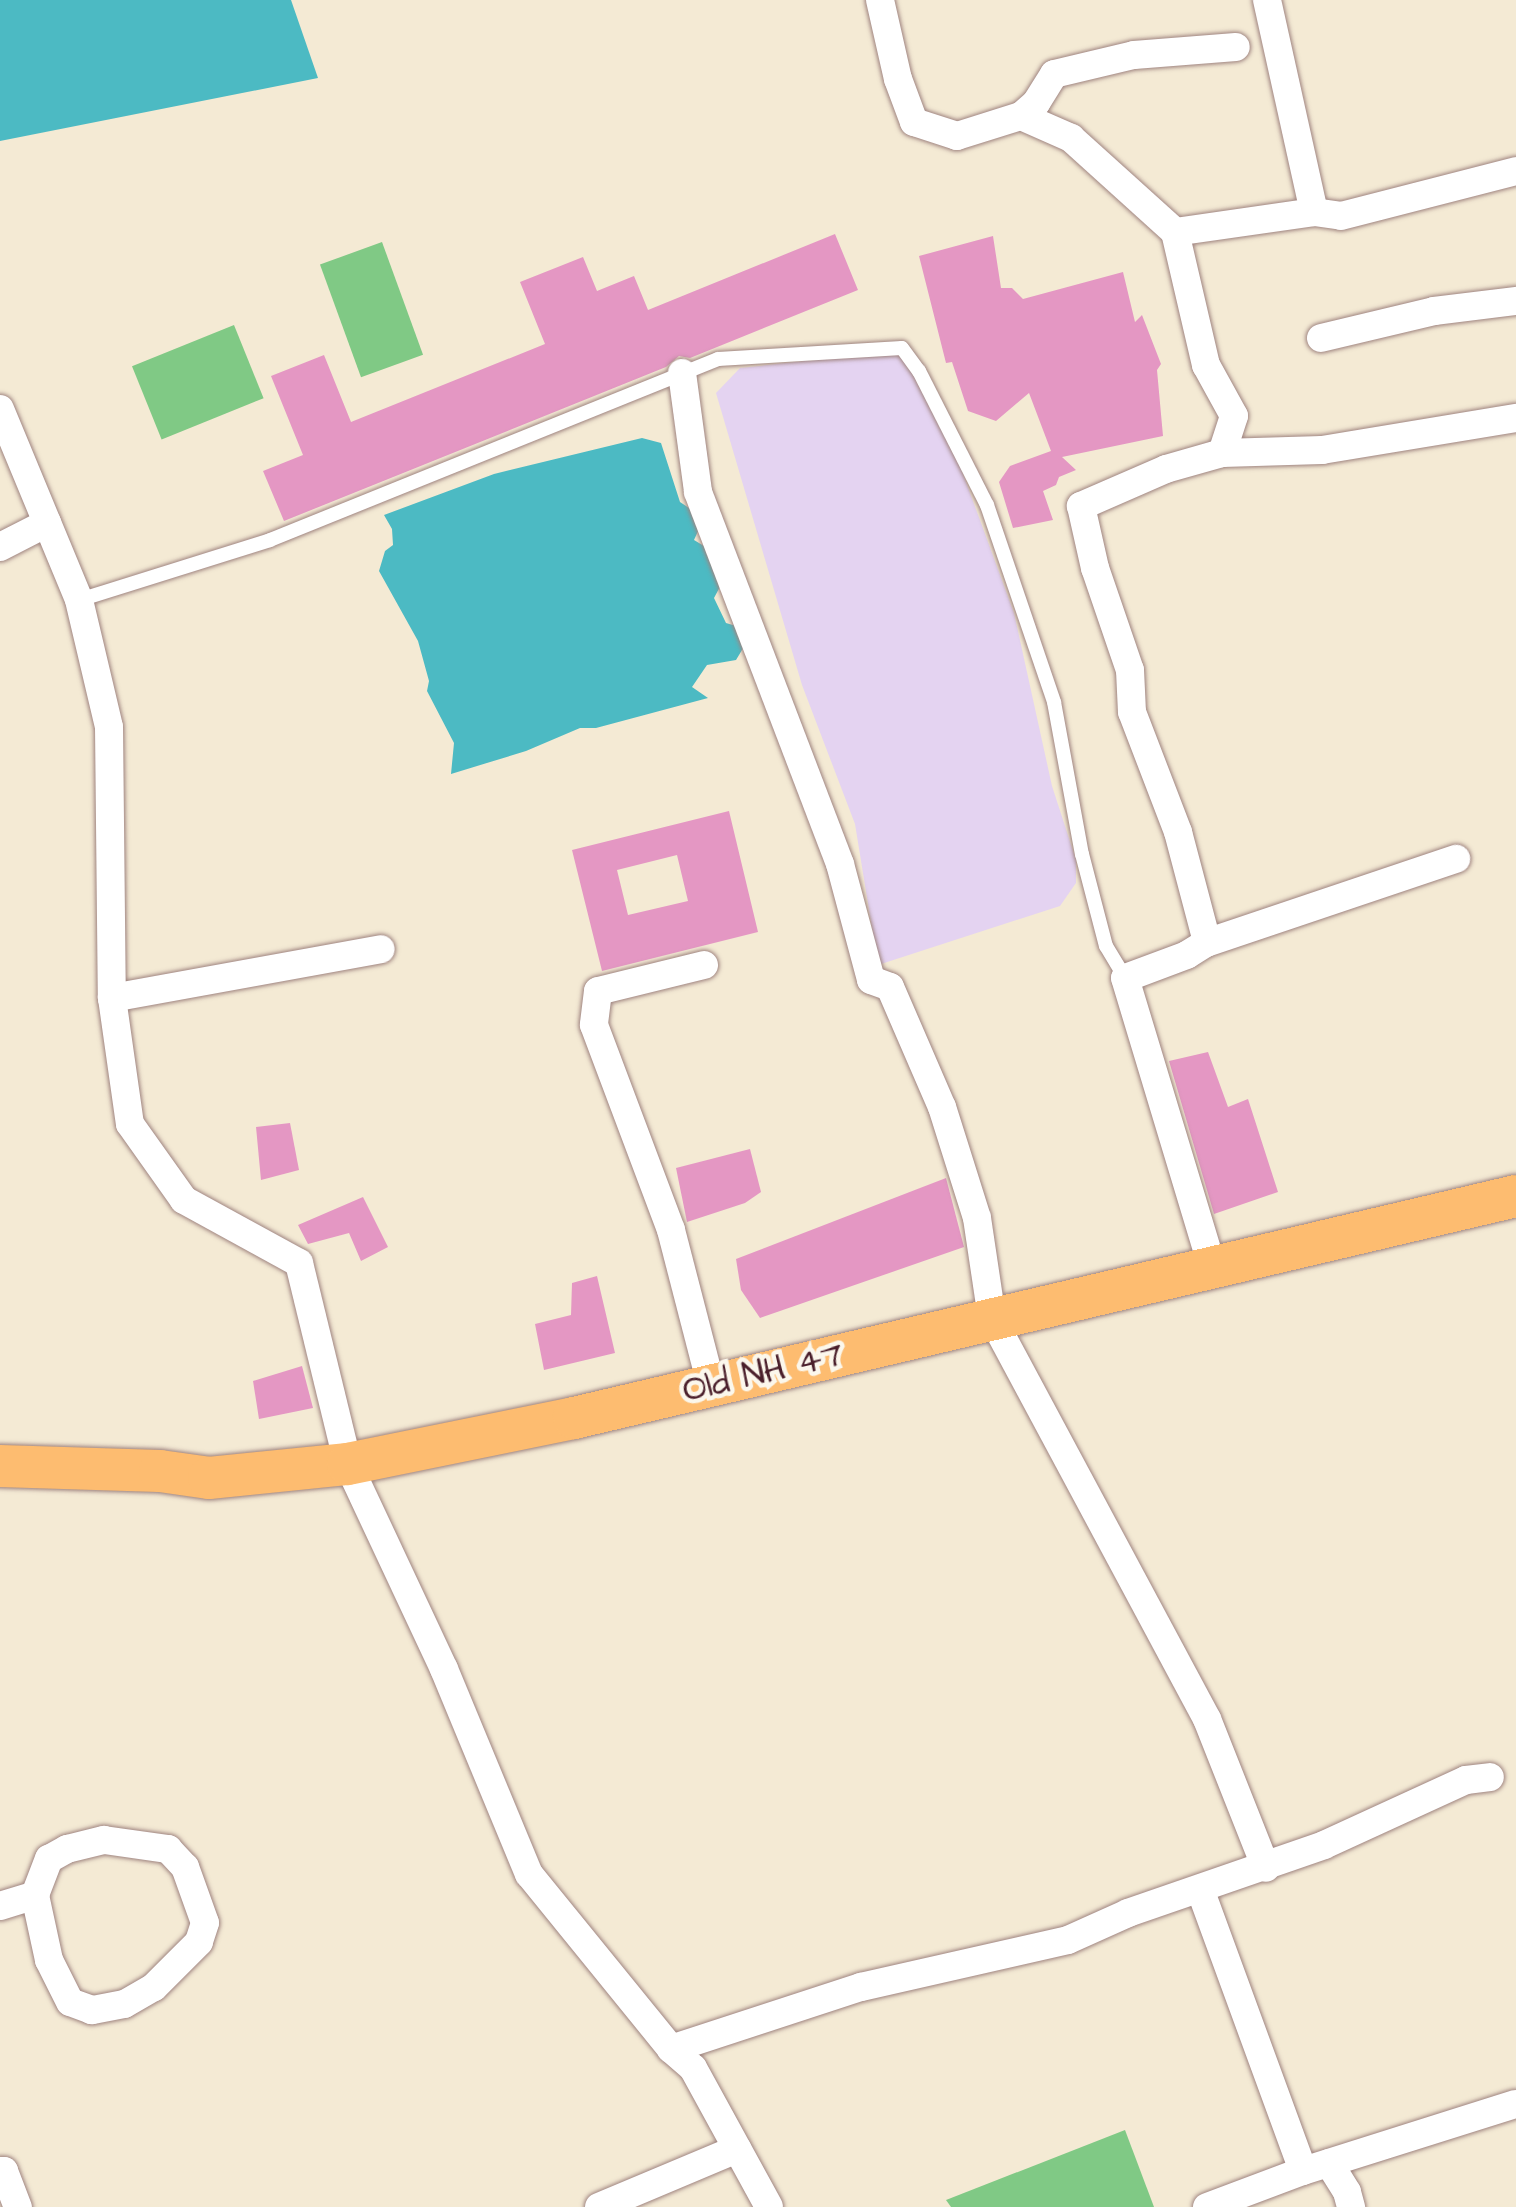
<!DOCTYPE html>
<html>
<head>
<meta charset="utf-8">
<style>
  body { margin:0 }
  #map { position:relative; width:1516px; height:2207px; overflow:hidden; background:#f4ead4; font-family:"Architects Daughter",sans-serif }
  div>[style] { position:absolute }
  .built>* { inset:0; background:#e4d3f1 }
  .green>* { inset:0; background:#80c985; transform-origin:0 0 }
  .water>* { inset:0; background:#4cbac3 }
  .building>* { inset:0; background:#e497c3 }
  .roads { filter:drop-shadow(0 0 2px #9f8480) drop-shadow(0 0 2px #9f8480) }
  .service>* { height:14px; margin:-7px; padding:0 7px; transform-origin:7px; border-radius:7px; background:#fff }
  .minor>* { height:28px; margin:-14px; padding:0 14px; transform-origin:14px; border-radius:14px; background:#fff }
  .primary>* { height:42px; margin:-21px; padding:0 21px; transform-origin:21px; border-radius:21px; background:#fdbc70 }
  span { translate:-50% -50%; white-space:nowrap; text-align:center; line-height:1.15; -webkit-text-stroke:9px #fbf7ec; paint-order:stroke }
  .street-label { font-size:35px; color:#4a1f2b }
</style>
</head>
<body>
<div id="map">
  <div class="built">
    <div style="clip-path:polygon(897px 351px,933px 392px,1014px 613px,1052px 786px,1076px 860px,1076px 883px,1060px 906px,878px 965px,855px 824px,802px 685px,716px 393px,740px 368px)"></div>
  </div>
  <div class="green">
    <div style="left:382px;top:242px;width:120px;height:66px;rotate:70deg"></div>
    <div style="left:234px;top:325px;width:79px;height:110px;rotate:68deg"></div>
    <div style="clip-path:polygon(1125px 2130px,1154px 2207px,951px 2207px,946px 2200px)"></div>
  </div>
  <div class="water">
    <div style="clip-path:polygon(0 0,291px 0,318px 78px,0 141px)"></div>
    <div style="clip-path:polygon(642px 438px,661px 443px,680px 502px,698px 514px,694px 520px,699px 529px,694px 540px,704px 546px,722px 583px,714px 598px,726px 623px,743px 628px,745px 645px,736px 660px,707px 665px,692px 687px,708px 698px,596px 728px,580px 728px,526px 751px,451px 774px,454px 743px,427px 691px,429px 681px,418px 641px,379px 571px,385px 551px,393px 545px,392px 529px,384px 515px,494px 474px)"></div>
  </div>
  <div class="building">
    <div style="clip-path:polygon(835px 234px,858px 290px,690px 358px,679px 356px,666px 367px,284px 521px,263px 471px,303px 455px,271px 376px,324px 355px,351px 422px,545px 344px,520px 282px,583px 257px,597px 291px,634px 276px,648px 310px)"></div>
    <div style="clip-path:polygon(993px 236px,1001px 288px,1012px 288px,1023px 299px,1123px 272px,1135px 322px,1142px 315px,1161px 364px,1157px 370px,1163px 436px,1062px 457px,1076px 470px,1059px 477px,1056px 485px,1043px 491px,1053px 520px,1013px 528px,999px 482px,1010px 466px,1051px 451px,1029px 393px,996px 421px,968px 411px,952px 362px,946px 363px,919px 256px)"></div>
    <div style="clip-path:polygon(evenodd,729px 811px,758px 932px,602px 971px,572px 850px,729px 811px,677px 855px,688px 901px,628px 915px,617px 870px,677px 855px)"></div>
    <div style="clip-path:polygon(1208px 1052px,1228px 1107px,1248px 1099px,1278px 1192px,1214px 1214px,1169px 1061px)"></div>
    <div style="clip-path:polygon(290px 1123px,299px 1170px,261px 1180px,256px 1127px)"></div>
    <div style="clip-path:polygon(750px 1149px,761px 1192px,745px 1203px,687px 1222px,676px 1168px)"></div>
    <div style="clip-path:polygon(946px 1178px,964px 1247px,760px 1318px,741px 1290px,736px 1259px)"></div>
    <div style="clip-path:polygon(363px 1197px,388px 1247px,361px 1261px,349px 1233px,308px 1244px,298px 1225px)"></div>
    <div style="clip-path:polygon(597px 1276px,615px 1353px,544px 1370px,535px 1324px,571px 1315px,572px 1283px)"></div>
    <div style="clip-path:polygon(302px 1366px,313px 1408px,259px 1419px,253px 1381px)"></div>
  </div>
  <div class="roads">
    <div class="service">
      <div style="left:79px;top:600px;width:200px;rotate:-17.4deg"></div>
      <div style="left:270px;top:540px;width:483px;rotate:-22deg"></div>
      <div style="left:718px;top:359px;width:184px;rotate:-3.4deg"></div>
      <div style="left:902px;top:348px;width:29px;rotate:54deg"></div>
      <div style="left:919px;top:371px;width:150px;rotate:63.1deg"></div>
      <div style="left:987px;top:505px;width:208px;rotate:71.2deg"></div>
      <div style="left:1054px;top:702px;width:155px;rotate:79.6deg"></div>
      <div style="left:1082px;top:854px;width:95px;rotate:75.4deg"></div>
      <div style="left:1106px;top:946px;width:37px;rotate:59deg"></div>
    </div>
    <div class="minor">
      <div style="left:880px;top:0;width:81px;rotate:77.2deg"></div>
      <div style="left:898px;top:79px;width:46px;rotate:69.6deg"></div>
      <div style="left:914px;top:122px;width:45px;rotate:18deg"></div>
      <div style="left:957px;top:136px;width:67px;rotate:-17.4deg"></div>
      <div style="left:1021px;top:116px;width:55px;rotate:23.7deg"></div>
      <div style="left:1071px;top:138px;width:140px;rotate:42.1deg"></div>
      <div style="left:1175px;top:232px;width:137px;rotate:76.9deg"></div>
      <div style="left:1206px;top:365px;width:58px;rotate:61.2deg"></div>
      <div style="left:1234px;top:416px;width:39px;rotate:108deg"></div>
      <div style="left:1222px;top:453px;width:58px;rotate:164.1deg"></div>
      <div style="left:1166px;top:469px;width:93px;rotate:156.5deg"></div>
      <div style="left:1081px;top:506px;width:64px;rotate:77.3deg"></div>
      <div style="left:1095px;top:568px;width:108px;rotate:71.1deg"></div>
      <div style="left:1130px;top:670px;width:42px;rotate:87.3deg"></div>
      <div style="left:1132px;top:712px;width:129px;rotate:69deg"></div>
      <div style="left:1178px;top:832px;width:106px;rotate:75.2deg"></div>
      <div style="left:1205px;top:934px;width:9px;rotate:84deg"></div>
      <div style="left:1206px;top:943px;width:22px;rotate:148deg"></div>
      <div style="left:1187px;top:955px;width:66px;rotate:159.6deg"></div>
      <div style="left:1125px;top:978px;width:302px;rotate:73.2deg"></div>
      <div style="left:1267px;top:0;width:217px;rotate:77.5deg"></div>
      <div style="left:1021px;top:116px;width:20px;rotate:-41deg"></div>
      <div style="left:1036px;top:103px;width:34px;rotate:-58deg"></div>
      <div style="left:1054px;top:74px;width:82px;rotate:-13.4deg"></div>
      <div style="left:1134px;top:55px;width:102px;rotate:-4.5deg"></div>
      <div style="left:1175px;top:232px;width:140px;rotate:-8.2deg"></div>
      <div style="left:1314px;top:212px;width:27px;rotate:8deg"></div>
      <div style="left:1341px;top:216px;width:181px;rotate:-14.4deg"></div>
      <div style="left:1321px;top:338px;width:116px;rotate:-13.4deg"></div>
      <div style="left:1434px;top:311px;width:83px;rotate:-7deg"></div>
      <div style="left:682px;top:373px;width:120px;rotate:82.3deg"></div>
      <div style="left:698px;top:492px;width:398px;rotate:69.1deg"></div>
      <div style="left:840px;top:864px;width:120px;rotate:75deg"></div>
      <div style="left:871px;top:980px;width:20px;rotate:20deg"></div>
      <div style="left:890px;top:987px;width:131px;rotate:66.6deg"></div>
      <div style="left:942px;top:1107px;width:116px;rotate:72.5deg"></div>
      <div style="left:977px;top:1218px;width:101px;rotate:81.5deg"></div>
      <div style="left:992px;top:1318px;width:455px;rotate:61.8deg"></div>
      <div style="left:1207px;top:1719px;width:160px;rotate:68.4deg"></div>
      <div style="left:0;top:409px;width:207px;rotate:67.5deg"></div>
      <div style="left:79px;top:600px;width:130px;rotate:76.7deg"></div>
      <div style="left:109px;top:727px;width:271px;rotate:89.4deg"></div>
      <div style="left:112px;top:998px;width:127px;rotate:81.9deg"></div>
      <div style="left:130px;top:1124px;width:93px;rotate:54.6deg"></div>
      <div style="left:184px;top:1200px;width:131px;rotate:28.7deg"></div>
      <div style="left:299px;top:1263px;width:207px;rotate:76.3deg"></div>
      <div style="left:348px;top:1464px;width:226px;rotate:64.9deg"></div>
      <div style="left:444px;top:1669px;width:222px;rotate:67.5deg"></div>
      <div style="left:529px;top:1874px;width:225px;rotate:50.9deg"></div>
      <div style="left:671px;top:2049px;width:29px;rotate:41deg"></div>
      <div style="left:693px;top:2068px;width:158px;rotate:61.3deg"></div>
      <div style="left:1222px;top:453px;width:100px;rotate:-1.7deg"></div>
      <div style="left:1322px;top:450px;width:197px;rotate:-9.4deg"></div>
      <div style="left:0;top:547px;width:53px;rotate:-27.1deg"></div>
      <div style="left:1206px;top:943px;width:264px;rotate:-18.6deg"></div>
      <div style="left:704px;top:965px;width:109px;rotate:166.2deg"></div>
      <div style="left:598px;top:991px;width:34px;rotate:97deg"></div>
      <div style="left:594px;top:1025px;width:219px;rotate:69.4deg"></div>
      <div style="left:671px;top:1230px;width:160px;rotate:75.5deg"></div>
      <div style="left:112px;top:998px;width:273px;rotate:-10.3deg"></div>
      <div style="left:104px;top:1840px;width:65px;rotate:8deg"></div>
      <div style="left:168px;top:1849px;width:25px;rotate:47deg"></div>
      <div style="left:185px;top:1867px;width:59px;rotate:70.3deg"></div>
      <div style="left:205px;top:1923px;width:20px;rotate:108deg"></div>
      <div style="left:199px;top:1942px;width:64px;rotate:135deg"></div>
      <div style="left:154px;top:1987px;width:34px;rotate:150deg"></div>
      <div style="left:124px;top:2004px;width:33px;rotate:169deg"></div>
      <div style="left:92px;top:2010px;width:23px;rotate:-160deg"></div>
      <div style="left:70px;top:2002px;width:47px;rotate:-116.6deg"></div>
      <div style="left:49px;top:1960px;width:66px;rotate:-102.2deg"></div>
      <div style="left:35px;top:1895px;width:39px;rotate:-69deg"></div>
      <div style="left:49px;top:1859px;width:21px;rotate:-29deg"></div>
      <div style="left:67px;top:1849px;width:38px;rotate:-14deg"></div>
      <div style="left:1200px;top:1889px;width:300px;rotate:69.9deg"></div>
      <div style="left:0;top:1906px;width:37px;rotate:-17deg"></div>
      <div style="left:671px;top:2049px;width:200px;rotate:-18.1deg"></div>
      <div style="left:861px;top:1987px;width:212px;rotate:-12.8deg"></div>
      <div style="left:1068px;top:1940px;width:66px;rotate:-24.2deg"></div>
      <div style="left:1128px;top:1913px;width:207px;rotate:-19.1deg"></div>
      <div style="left:1324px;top:1845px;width:156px;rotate:-24.6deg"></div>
      <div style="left:1466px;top:1780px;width:24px;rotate:-7deg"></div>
      <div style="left:1329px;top:2163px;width:34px;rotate:58deg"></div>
      <div style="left:1347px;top:2192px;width:16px;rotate:75deg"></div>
      <div style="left:0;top:2171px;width:4px"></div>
      <div style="left:4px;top:2171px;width:39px;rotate:69deg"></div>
      <div style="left:599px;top:2207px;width:150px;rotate:-22.8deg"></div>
      <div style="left:1207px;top:2207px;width:103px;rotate:-20.6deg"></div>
      <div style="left:1303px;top:2171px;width:223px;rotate:-17.5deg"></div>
    </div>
    <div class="primary">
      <div style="left:0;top:1466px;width:160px;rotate:1.8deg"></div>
      <div style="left:160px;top:1471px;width:49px;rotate:8.1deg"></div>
      <div style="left:209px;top:1478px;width:140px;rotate:-5.8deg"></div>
      <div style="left:348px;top:1464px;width:231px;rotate:-11.5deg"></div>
      <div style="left:574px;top:1418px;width:968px;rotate:-13.26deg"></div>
    </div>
  </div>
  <div class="street-label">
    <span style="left:763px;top:1373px;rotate:-13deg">Old NH 47</span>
  </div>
</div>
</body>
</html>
